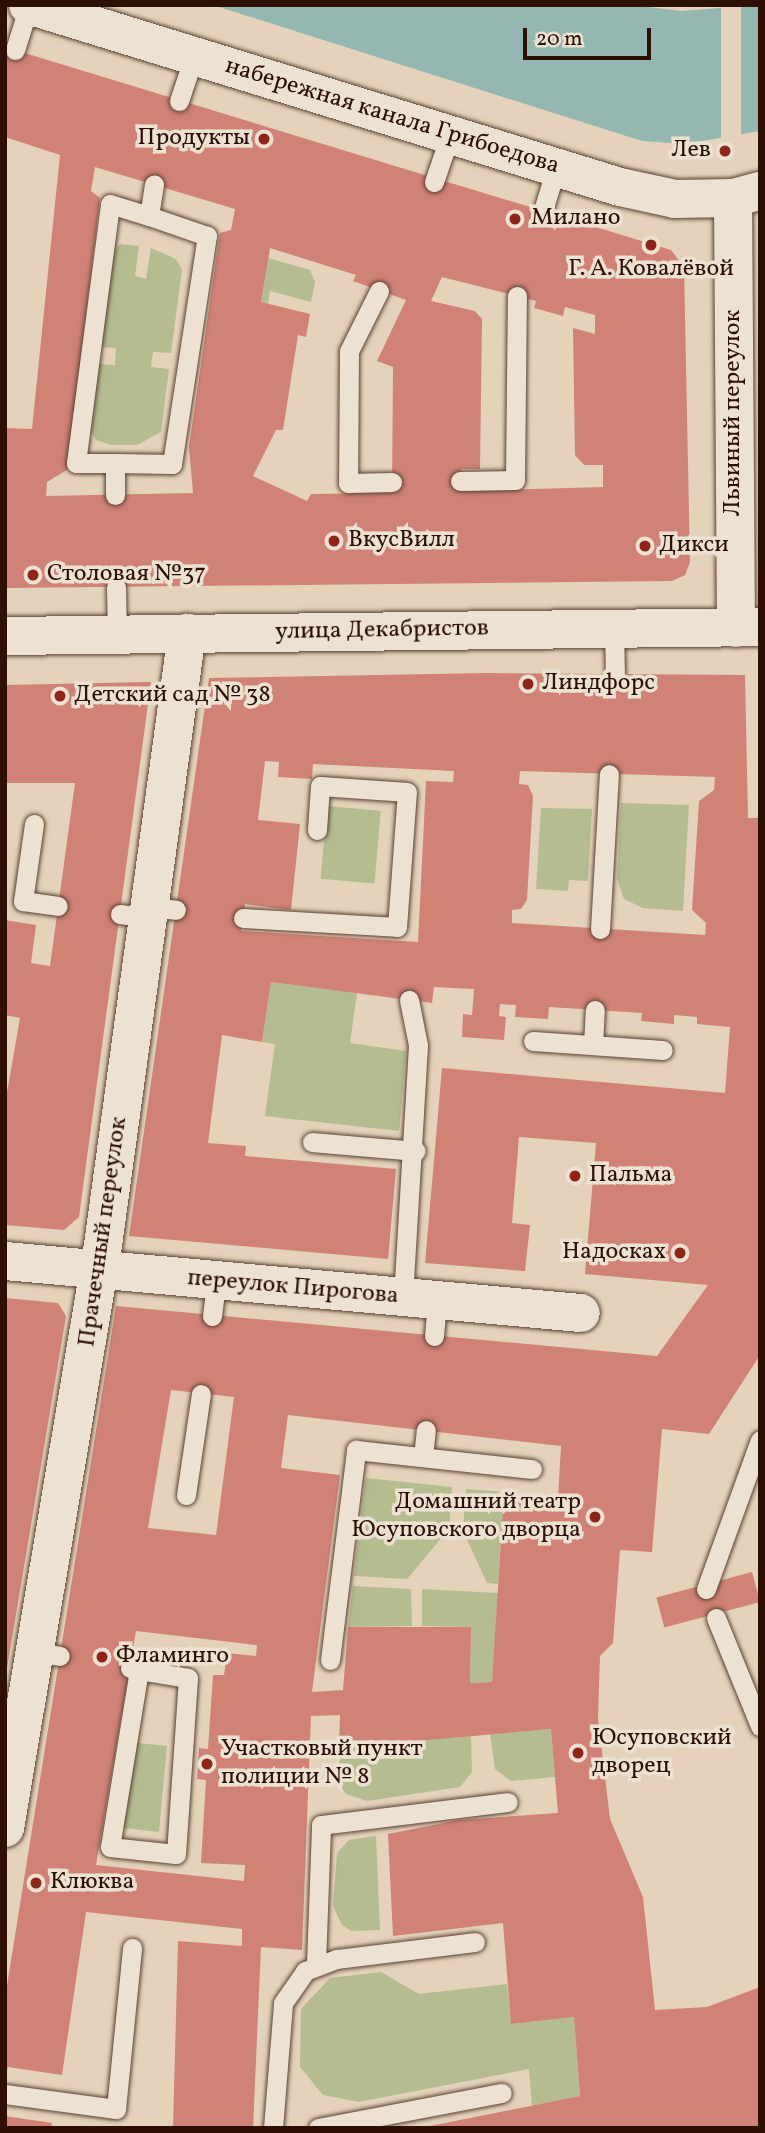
<!DOCTYPE html>
<html>
<head>
<meta charset="utf-8">
<style>
  body { margin:0 }
  #map { position:relative; width:765px; height:2133px; overflow:hidden; background:#e4d3ba; font-family:Vollkorn,serif }
  div>[style] { position:absolute }
  .green>* { inset:0; background:#b4bc90; transform-origin:0 0 }
  .water>* { inset:0; background:#95b7b2 }
  .pier>* { inset:0; background:#e4d3ba; transform-origin:0 0 }
  .building>* { inset:0; background:#cf8275; transform-origin:0 0 }
  .roads { filter:drop-shadow(0 0 2px #5b4032) drop-shadow(0 0 2px #5b4032) }
  .lane>* { height:19px; margin:-9.5px; padding:0 9.5px; transform-origin:9.5px; border-radius:9.5px; background:#ede2d2 }
  .street>* { height:38px; margin:-19px; padding:0 19px; transform-origin:19px; border-radius:19px; background:#ede2d2 }
  .secondary>* { height:38px; margin:-19px; padding:0 19px; transform-origin:19px; border-radius:19px; background:#ede2d2 }
  .dots>* { width:19px; height:19px; translate:-50% -50%; box-sizing:border-box; border:4px solid #ede2d2; border-radius:50% }
  span { translate:-50% -50%; white-space:nowrap; text-align:center; line-height:1.15; -webkit-text-stroke:7px #ede2d2; paint-order:stroke }
  .street-label { font-size:24px; color:#2d0f04 }
  .poi-label { font-size:24px; color:#2d0f04 }
  .right { translate:-100% -50%; text-align:right }
  .left { translate:0 -50%; text-align:left }
  .frame { position:absolute; inset:0; border:7px solid #2d0f04; pointer-events:none }
  .scale { position:absolute; left:523px; top:28px; width:128px; height:32px; box-sizing:border-box; border:4px solid #2d0f04; border-top:0; padding-left:9px; font-size:21px; line-height:24px; white-space:nowrap; color:#2d0f04; -webkit-text-stroke:5px #ede2d2; paint-order:stroke }
</style>
</head>
<body>
<div id="map">
  <div class="green">
    <div style="clip-path:polygon(121px 244px,139px 246px,135px 276px,146px 279px,151px 248px,176px 259px,182px 270px,171px 353px,153px 352px,151px 367px,169px 369px,161px 432px,137px 445px,111px 445px,96px 440px,91px 431px,98px 364px,115px 365px,116px 348px,100px 347px,111px 251px)"></div>
    <div style="clip-path:polygon(268px 258px,310px 270px,315px 282px,311px 302px,270px 291px,268px 304px,261px 302px)"></div>
    <div style="clip-path:polygon(621px 803px,689px 805px,683px 911px,643px 908px,624px 899px,617px 879px)"></div>
    <div style="left:327px;top:806px;width:54px;height:73px;rotate:5deg"></div>
    <div style="clip-path:polygon(541px 808px,592px 809px,588px 881px,569px 880px,568px 891px,536px 889px)"></div>
    <div style="clip-path:polygon(271px 982px,357px 993px,350px 1043px,406px 1051px,399px 1131px,265px 1116px,275px 1044px,262px 1042px)"></div>
    <div style="clip-path:polygon(366px 1478px,452px 1487px,449px 1529px,407px 1579px,354px 1576px)"></div>
    <div style="clip-path:polygon(466px 1489px,504px 1492px,498px 1584px,487px 1583px,463px 1531px)"></div>
    <div style="clip-path:polygon(353px 1586px,411px 1589px,412px 1626px,348px 1627px)"></div>
    <div style="clip-path:polygon(422px 1589px,498px 1593px,492px 1682px,470px 1683px,471px 1627px,422px 1626px)"></div>
    <div style="clip-path:polygon(551px 1729px,555px 1777px,511px 1781px,495px 1769px,490px 1734px)"></div>
    <div style="clip-path:polygon(471px 1736px,472px 1772px,460px 1787px,367px 1801px,346px 1794px,340px 1785px,339px 1748px)"></div>
    <div style="clip-path:polygon(137px 1743px,167px 1746px,159px 1832px,123px 1828px)"></div>
    <div style="clip-path:polygon(376px 1836px,380px 1930px,351px 1931px,342px 1925px,333px 1906px,337px 1853px,349px 1840px)"></div>
    <div style="clip-path:polygon(381px 1972px,419px 1994px,507px 1984px,511px 2024px,574px 2017px,580px 2096px,532px 2106px,529px 2069px,359px 2102px,323px 2095px,300px 2067px,301px 2009px,330px 1978px)"></div>
  </div>
  <div class="water">
    <div style="clip-path:polygon(213px 5px,632px 5px,681px 11px,760px 5px,760px 131px,685px 144px,642px 141px)"></div>
  </div>
  <div class="pier">
    <div style="left:721px;top:5px;width:20px;height:137px"></div>
  </div>
  <div class="building">
    <div style="clip-path:polygon(evenodd,5px 47px,671px 250px,684px 267px,690px 562px,685px 575px,672px 581px,5px 588px,5px 428px,32px 429px,60px 155px,5px 137px,5px 47px,95px 167px,235px 209px,231px 230px,220px 233px,189px 447px,193px 493px,46px 496px,47px 482px,67px 470px,100px 198px,91px 191px,95px 167px,5px 47px,270px 248px,356px 275px,353px 281px,406px 300px,377px 361px,393px 367px,392px 493px,311px 494px,307px 501px,253px 476px,276px 430px,283px 430px,298px 335px,306px 337px,310px 314px,261px 302px,270px 248px,5px 47px,442px 277px,536px 301px,534px 308px,563px 316px,565px 307px,595px 315px,595px 334px,573px 328px,575px 455px,584px 465px,603px 465px,603px 487px,460px 491px,461px 469px,480px 469px,482px 319px,475px 311px,431px 301px,442px 277px)"></div>
    <div style="clip-path:polygon(evenodd,487px 673px,745px 675px,748px 818px,760px 818px,760px 1355px,709px 1434px,662px 1429px,652px 1552px,620px 1550px,613px 1643px,600px 1656px,598px 1718px,610px 1819px,643px 1897px,655px 2010px,707px 2007px,760px 1987px,760px 2128px,420px 2128px,580px 2096px,574px 2017px,511px 2024px,503px 1923px,393px 1936px,388px 1834px,459px 1820px,558px 1813px,551px 1729px,339px 1748px,340px 1715px,311px 1716px,302px 1950px,261px 1947px,253px 2128px,173px 2128px,178px 1941px,242px 1946px,242px 1929px,86px 1912px,62px 2075px,8px 2067px,5px 2076px,5px 1998px,116px 1306px,657px 1356px,708px 1285px,585px 1274px,596px 1143px,519px 1137px,512px 1223px,530px 1225px,525px 1271px,425px 1263px,442px 1068px,725px 1093px,730px 1027px,697px 1024px,697px 1017px,674px 1015px,674px 1024px,641px 1021px,642px 1013px,549px 1007px,548px 1019px,515px 1017px,516px 1005px,500px 1004px,499px 1016px,506px 1017px,504px 1040px,462px 1037px,463px 1014px,472px 1015px,474px 989px,434px 987px,432px 1003px,271px 982px,262px 1042px,222px 1035px,208px 1143px,246px 1146px,245px 1156px,396px 1169px,388px 1259px,129px 1236px,209px 678px,487px 673px,265px 761px,279px 762px,278px 777px,312px 779px,313px 764px,454px 771px,453px 782px,426px 781px,418px 942px,241px 931px,245px 904px,291px 910px,300px 824px,258px 820px,265px 761px,487px 673px,520px 771px,715px 777px,714px 790px,699px 801px,692px 910px,706px 923px,705px 935px,512px 923px,512px 910px,521px 909px,527px 900px,533px 796px,528px 785px,519px 784px,520px 771px,487px 673px,171px 1390px,234px 1397px,216px 1535px,148px 1528px,171px 1390px,487px 673px,288px 1415px,561px 1446px,558px 1499px,504px 1492px,492px 1682px,470px 1683px,471px 1627px,348px 1627px,343px 1690px,312px 1692px,340px 1475px,281px 1468px,288px 1415px,487px 673px,136px 1631px,257px 1645px,256px 1656px,227px 1653px,224px 1675px,213px 1675px,208px 1749px,199px 1748px,197px 1779px,206px 1780px,201px 1863px,245px 1865px,244px 1881px,96px 1865px,136px 1631px)"></div>
    <div style="clip-path:polygon(151px 682px,79px 1217px,64px 1230px,5px 1225px,5px 1104px,20px 1018px,5px 1015px,5px 920px,36px 925px,31px 963px,50px 966px,75px 783px,5px 783px,5px 685px)"></div>
    <div style="clip-path:polygon(5px 1298px,58px 1303px,66px 1316px,7px 1668px)"></div>
    <div style="left:752px;top:1572px;width:31px;height:99px;rotate:75deg"></div>
    <div style="clip-path:polygon(5px 2116px,52px 2123px,51px 2128px,5px 2128px)"></div>
  </div>
  <div class="roads">
    <div class="lane">
      <div style="left:15px;top:50px;width:47px;rotate:-72.7deg"></div>
      <div style="left:179px;top:101px;width:47px;rotate:-71.6deg"></div>
      <div style="left:434px;top:182px;width:50px;rotate:-71.2deg"></div>
      <div style="left:542px;top:214px;width:48px;rotate:-73.1deg"></div>
      <div style="left:379px;top:291px;width:67px;rotate:116.6deg"></div>
      <div style="left:349px;top:351px;width:132px;rotate:90.4deg"></div>
      <div style="left:348px;top:483px;width:44px;rotate:-1.3deg"></div>
      <div style="left:115px;top:463px;width:57px;rotate:1deg"></div>
      <div style="left:172px;top:464px;width:231px;rotate:-81.3deg"></div>
      <div style="left:207px;top:236px;width:61px;rotate:-161deg"></div>
      <div style="left:149px;top:216px;width:32px;rotate:-81deg"></div>
      <div style="left:460px;top:481px;width:55px;rotate:-1deg"></div>
      <div style="left:515px;top:480px;width:184px;rotate:-89.4deg"></div>
      <div style="left:115px;top:495px;width:32px;rotate:-90deg"></div>
      <div style="left:115px;top:463px;width:39px;rotate:180deg"></div>
      <div style="left:76px;top:463px;width:261px;rotate:-82.5deg"></div>
      <div style="left:110px;top:204px;width:41px;rotate:17.1deg"></div>
      <div style="left:116px;top:587px;width:47px;rotate:88.8deg"></div>
      <div style="left:614px;top:628px;width:46px;rotate:88.8deg"></div>
      <div style="left:34px;top:824px;width:78px;rotate:98.1deg"></div>
      <div style="left:23px;top:901px;width:35px;rotate:8deg"></div>
      <div style="left:149px;top:907px;width:27px;rotate:6deg"></div>
      <div style="left:120px;top:914px;width:28px;rotate:8deg"></div>
      <div style="left:243px;top:918px;width:154px;rotate:3.3deg"></div>
      <div style="left:397px;top:927px;width:135px;rotate:-85.8deg"></div>
      <div style="left:407px;top:792px;width:87px;rotate:-176.1deg"></div>
      <div style="left:320px;top:786px;width:44px;rotate:93.9deg"></div>
      <div style="left:600px;top:929px;width:155px;rotate:-86.7deg"></div>
      <div style="left:533px;top:1041px;width:130px;rotate:4deg"></div>
      <div style="left:593px;top:1045px;width:35px;rotate:-87deg"></div>
      <div style="left:312px;top:1142px;width:104px;rotate:4.9deg"></div>
      <div style="left:403px;top:1298px;width:253px;rotate:-86.6deg"></div>
      <div style="left:418px;top:1045px;width:46px;rotate:-101.3deg"></div>
      <div style="left:212px;top:1316px;width:34px;rotate:-83deg"></div>
      <div style="left:434px;top:1336px;width:36px;rotate:-85deg"></div>
      <div style="left:423px;top:1457px;width:27px;rotate:-84deg"></div>
      <div style="left:186px;top:1495px;width:102px;rotate:-81.6deg"></div>
      <div style="left:706px;top:1589px;width:158px;rotate:-70.1deg"></div>
      <div style="left:716px;top:1618px;width:117px;rotate:67.8deg"></div>
      <div style="left:35px;top:1652px;width:25px;rotate:9deg"></div>
      <div style="left:330px;top:1660px;width:212px;rotate:-82.9deg"></div>
      <div style="left:356px;top:1450px;width:177px;rotate:6.2deg"></div>
      <div style="left:130px;top:1668px;width:9px;rotate:13deg"></div>
      <div style="left:139px;top:1670px;width:179px;rotate:99.3deg"></div>
      <div style="left:110px;top:1847px;width:66px;rotate:6.1deg"></div>
      <div style="left:176px;top:1854px;width:176px;rotate:-86.1deg"></div>
      <div style="left:188px;top:1678px;width:50px;rotate:-170.7deg"></div>
      <div style="left:316px;top:1964px;width:139px;rotate:-87.9deg"></div>
      <div style="left:321px;top:1825px;width:188px;rotate:-7deg"></div>
      <div style="left:5px;top:2094px;width:112px;rotate:7.7deg"></div>
      <div style="left:116px;top:2109px;width:162px;rotate:-84.3deg"></div>
      <div style="left:273px;top:2128px;width:125px;rotate:-85.4deg"></div>
      <div style="left:283px;top:2003px;width:39px;rotate:-55deg"></div>
      <div style="left:305px;top:1971px;width:34px;rotate:-21deg"></div>
      <div style="left:337px;top:1959px;width:139px;rotate:-7deg"></div>
      <div style="left:318px;top:2128px;width:187px;rotate:-10.8deg"></div>
    </div>
    <div class="street">
      <div style="left:733px;top:198px;width:430px;rotate:89.6deg"></div>
      <div style="left:5px;top:1261px;width:578px;rotate:5.16deg"></div>
      <div style="left:5px;top:1828px;width:591px;rotate:-80.46deg"></div>
      <div style="left:103px;top:1245px;width:618px;rotate:-82.18deg"></div>
    </div>
    <div class="secondary">
      <div style="left:28px;top:5px;width:619px;rotate:17.09deg"></div>
      <div style="left:620px;top:187px;width:56px;rotate:12.3deg"></div>
      <div style="left:675px;top:199px;width:58px;rotate:-1deg"></div>
      <div style="left:733px;top:198px;width:28px;rotate:-15deg"></div>
      <div style="left:5px;top:636px;width:755px;rotate:-0.68deg"></div>
    </div>
  </div>
  <div class="dots">
    <div style="left:264px;top:139px;background:#8f2418"></div>
    <div style="left:725px;top:151px;background:#8f2418"></div>
    <div style="left:515px;top:219px;background:#8f2418"></div>
    <div style="left:651px;top:245px;background:#8f2418"></div>
    <div style="left:334px;top:541px;background:#8f2418"></div>
    <div style="left:645px;top:546px;background:#8f2418"></div>
    <div style="left:33px;top:575px;background:#8f2418"></div>
    <div style="left:528px;top:684px;background:#8f2418"></div>
    <div style="left:60px;top:696px;background:#8f2418"></div>
    <div style="left:575px;top:1176px;background:#8f2418"></div>
    <div style="left:680px;top:1253px;background:#8f2418"></div>
    <div style="left:595px;top:1517px;background:#8f2418"></div>
    <div style="left:102px;top:1657px;background:#8f2418"></div>
    <div style="left:578px;top:1753px;background:#8f2418"></div>
    <div style="left:207px;top:1764px;background:#8f2418"></div>
    <div style="left:36px;top:1883px;background:#8f2418"></div>
  </div>
  <div class="street-label">
    <span style="left:392px;top:117px;rotate:17deg">набережная канала Грибоедова</span>
    <span style="left:734px;top:413px;rotate:-90deg">Львиный переулок</span>
    <span style="left:382px;top:631px;rotate:-1deg">улица Декабристов</span>
    <span style="left:104px;top:1232px;rotate:-82deg">Прачечный переулок</span>
    <span style="left:293px;top:1288px;rotate:5deg">переулок Пирогова</span>
  </div>
  <div class="poi-label">
    <span class="right" style="left:250px;top:139px">Продукты</span>
    <span class="right" style="left:711px;top:151px">Лев</span>
    <span class="left" style="left:531px;top:219px">Милано</span>
    <span style="left:651px;top:270px">Г. А. Ковалёвой</span>
    <span class="left" style="left:348px;top:541px">ВкусВилл</span>
    <span class="left" style="left:659px;top:546px">Дикси</span>
    <span class="left" style="left:47px;top:575px">Столовая №37</span>
    <span class="left" style="left:542px;top:684px">Линдфорс</span>
    <span class="left" style="left:74px;top:696px">Детский сад № 38</span>
    <span class="left" style="left:589px;top:1176px">Пальма</span>
    <span class="right" style="left:666px;top:1253px">Надосках</span>
    <span class="right" style="left:581px;top:1517px">Домашний театр<br>Юсуповского дворца</span>
    <span class="left" style="left:116px;top:1657px">Фламинго</span>
    <span class="left" style="left:592px;top:1753px">Юсуповский<br>дворец</span>
    <span class="left" style="left:221px;top:1764px">Участковый пункт<br>полиции № 8</span>
    <span class="left" style="left:50px;top:1883px">Клюква</span>
  </div>
  <div class="frame"></div>
  <div class="scale">20 m</div>
</div>
</body>
</html>
